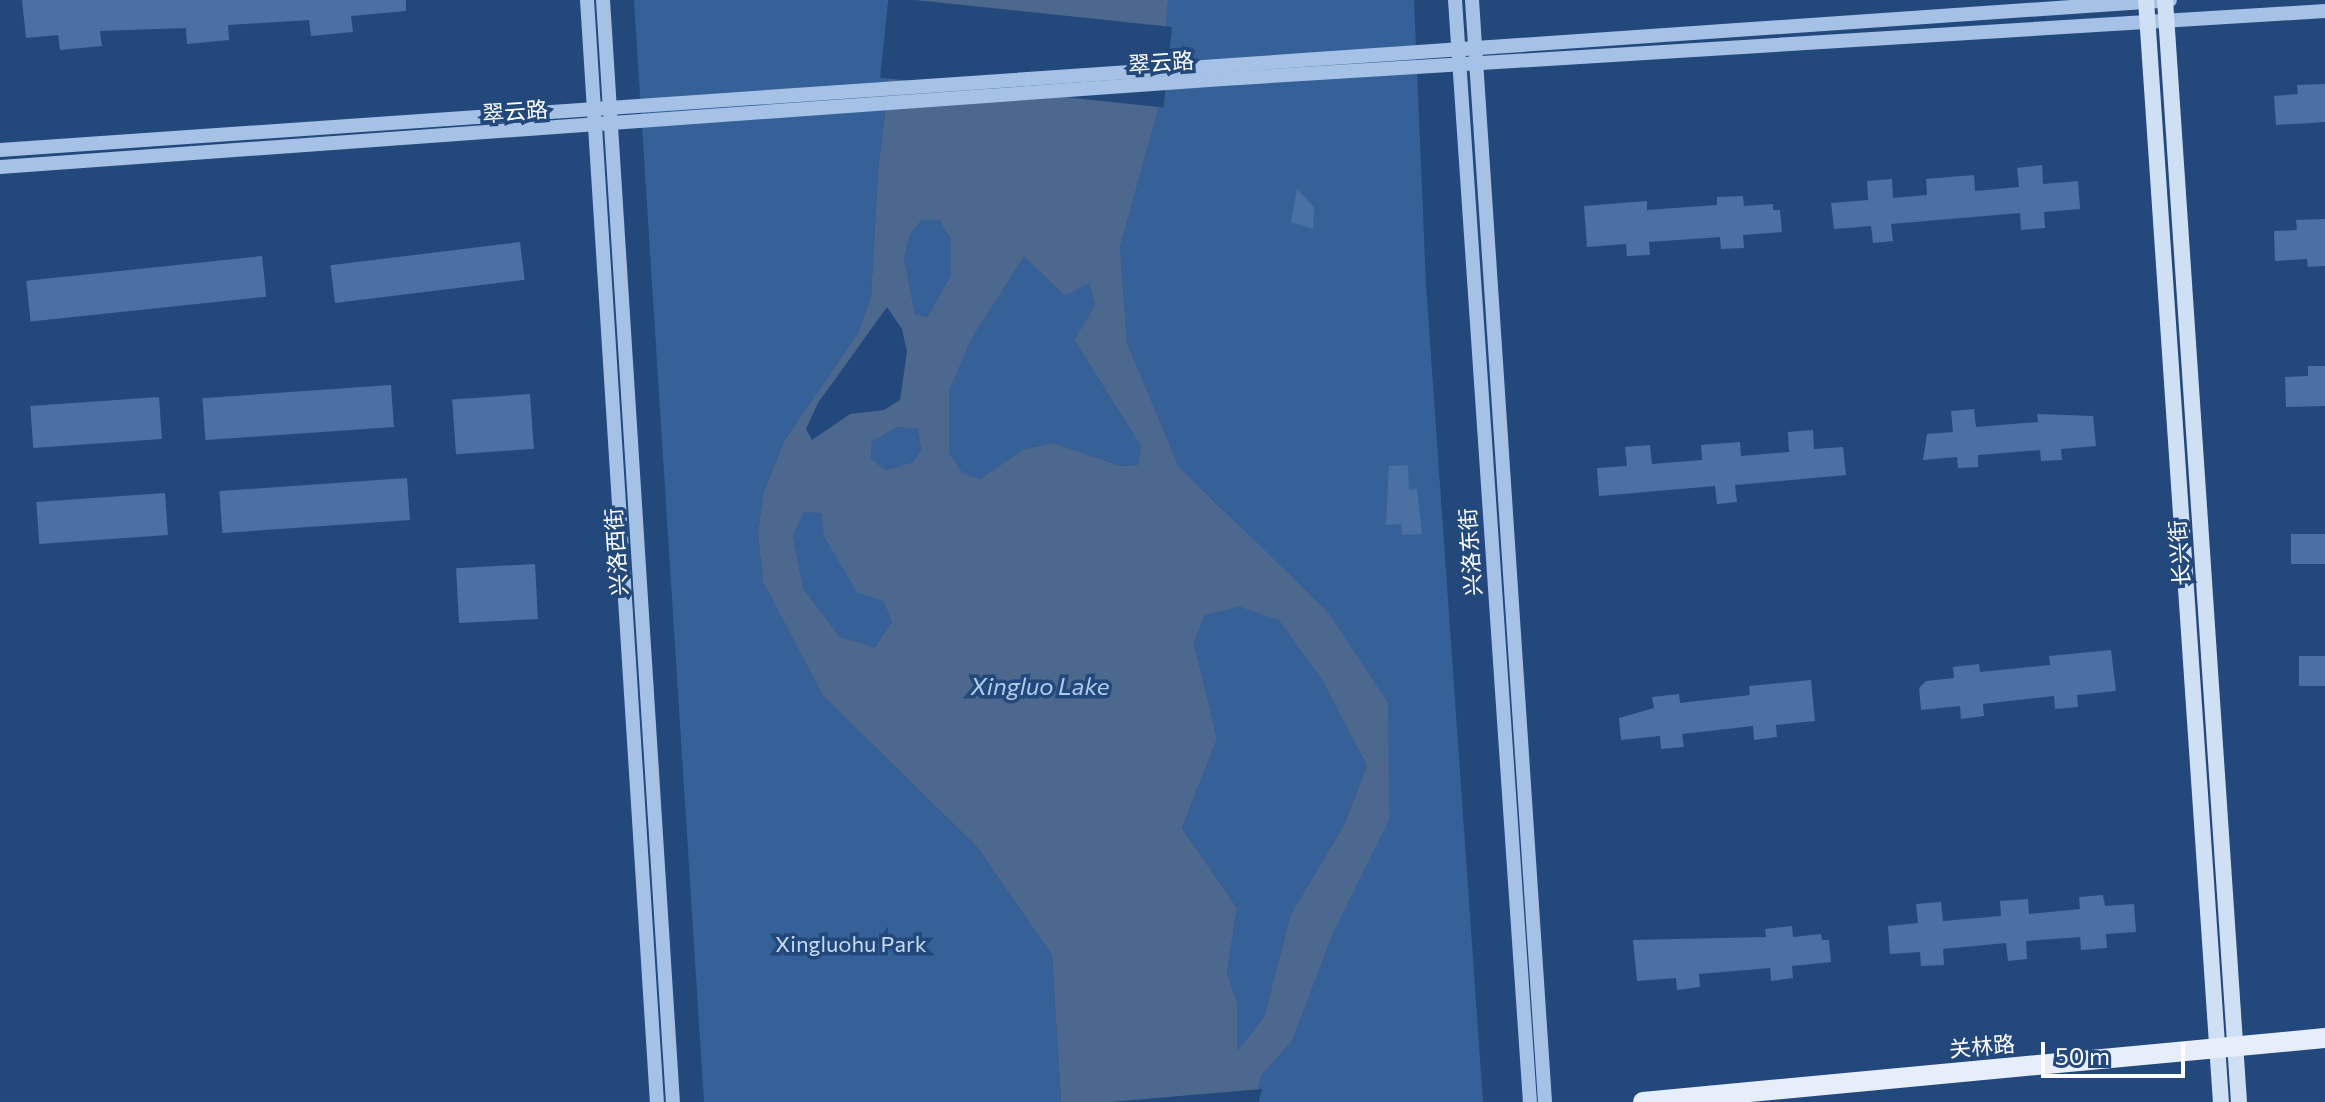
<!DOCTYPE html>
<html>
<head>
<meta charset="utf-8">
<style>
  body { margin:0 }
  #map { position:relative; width:2325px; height:1102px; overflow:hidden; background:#23487b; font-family:Commissioner,"Noto Sans SC",sans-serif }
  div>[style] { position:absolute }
  .green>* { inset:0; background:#366198 }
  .water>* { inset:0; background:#4d688e }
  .pier>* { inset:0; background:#23487b; transform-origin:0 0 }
  .building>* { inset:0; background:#4b71a4; transform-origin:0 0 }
  .tertiary>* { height:14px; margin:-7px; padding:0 7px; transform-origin:7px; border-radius:7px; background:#a5c1e5 }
  .secondary>* { height:16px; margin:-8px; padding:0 8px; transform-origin:8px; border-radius:8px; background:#cfdff4 }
  .primary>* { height:20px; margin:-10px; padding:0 10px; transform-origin:10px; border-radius:10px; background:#e6eefc }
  span { translate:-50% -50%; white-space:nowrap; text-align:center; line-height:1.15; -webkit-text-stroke:7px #23487b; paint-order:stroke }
  .street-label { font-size:22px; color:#fff }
  .park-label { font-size:22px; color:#c8dcf4 }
  .water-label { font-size:24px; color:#b1cbed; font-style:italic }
  .scale { position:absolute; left:2041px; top:1042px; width:144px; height:36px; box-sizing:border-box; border:4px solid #fff; border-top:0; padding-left:10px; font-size:24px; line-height:28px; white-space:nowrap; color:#fff; -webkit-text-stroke:6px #23487b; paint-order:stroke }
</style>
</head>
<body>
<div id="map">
  <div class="green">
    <div style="clip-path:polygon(634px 0,899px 0,878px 171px,871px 297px,858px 333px,784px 441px,763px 494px,758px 534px,763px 582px,823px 696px,977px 847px,1052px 955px,1061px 1102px,704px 1102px)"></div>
    <div style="clip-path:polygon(1168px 0,1414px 0,1426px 284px,1483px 1102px,1255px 1102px,1261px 1076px,1292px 1041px,1334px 931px,1388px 703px,1236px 522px,1179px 467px,1127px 343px,1120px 247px,1159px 107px)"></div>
    <div style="clip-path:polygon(922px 220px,939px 220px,951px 239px,951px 275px,927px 317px,915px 314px,904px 258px,910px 234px)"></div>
    <div style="clip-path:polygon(1024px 257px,1065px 296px,1089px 282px,1095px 305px,1074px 340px,1141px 446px,1138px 465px,1121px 466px,1054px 443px,1024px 449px,980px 479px,963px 473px,949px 453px,949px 391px,972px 338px)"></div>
    <div style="clip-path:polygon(898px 427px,918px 429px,921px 450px,913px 462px,886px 470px,871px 459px,871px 442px)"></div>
    <div style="clip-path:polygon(804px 512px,822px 512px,883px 601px,892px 622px,875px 647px,840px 637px,803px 588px,793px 536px)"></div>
    <div style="clip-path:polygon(1240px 607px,1279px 619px,1322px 680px,1367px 766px,1344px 825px,1291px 914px,1264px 1017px,1237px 1053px,1237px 1002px,1227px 973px,1237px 908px,1182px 828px,1217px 739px,1194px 643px,1205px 615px)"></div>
  </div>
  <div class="water">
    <div style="clip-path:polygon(evenodd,899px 0,1168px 0,1159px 107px,1120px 247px,1127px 343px,1179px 467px,1327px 611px,1388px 703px,1389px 820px,1334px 931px,1292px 1041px,1261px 1076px,1255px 1102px,1061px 1102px,1052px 955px,977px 847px,823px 696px,763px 582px,758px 534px,763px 494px,784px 441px,858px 333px,871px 297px,878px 171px,899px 0,922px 220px,939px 220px,951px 239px,951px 275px,927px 317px,915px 314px,904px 258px,910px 234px,922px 220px,899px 0,1024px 257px,1065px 296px,1089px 283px,1095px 305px,1074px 340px,1141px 446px,1138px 465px,1121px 466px,1054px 443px,1024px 449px,980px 479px,963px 473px,949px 453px,949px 391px,972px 338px,1024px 257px,899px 0,887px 307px,902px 329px,907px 352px,900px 400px,884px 410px,850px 414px,812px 440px,806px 429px,818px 403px,887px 307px,899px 0,898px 427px,918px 429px,921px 450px,913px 462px,886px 470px,871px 459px,871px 442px,898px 427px,899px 0,804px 512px,822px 513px,824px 536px,857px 592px,883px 601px,892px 622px,875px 647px,840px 637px,803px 588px,793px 536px,804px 512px,899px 0,1240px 607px,1279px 620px,1322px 680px,1367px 766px,1344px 825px,1291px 914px,1264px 1017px,1237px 1052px,1237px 1002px,1227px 973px,1237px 908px,1182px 828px,1217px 739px,1194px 643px,1205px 615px,1240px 607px)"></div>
  </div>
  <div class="pier">
    <div style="left:1172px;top:27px;width:81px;height:285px;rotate:96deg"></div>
    <div style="clip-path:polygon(1262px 1089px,1259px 1102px,1110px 1102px)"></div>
  </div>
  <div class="building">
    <div style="clip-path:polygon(22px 0,406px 0,406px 11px,351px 16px,353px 32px,311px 36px,309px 20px,228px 25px,229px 40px,187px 44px,186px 28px,100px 31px,102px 46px,60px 50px,58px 35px,26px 38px)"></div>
    <div style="clip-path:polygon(2325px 84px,2325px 122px,2276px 125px,2274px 96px,2298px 94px,2297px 85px)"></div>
    <div style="clip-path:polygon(2042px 165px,2043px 184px,2078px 181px,2080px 209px,2044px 212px,2045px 228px,2021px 230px,2020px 213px,1891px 224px,1893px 241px,1873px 243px,1871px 226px,1834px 229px,1831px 203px,1868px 200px,1867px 181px,1892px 179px,1893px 198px,1927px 195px,1926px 179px,1974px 175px,1975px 191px,2019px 187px,2017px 168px)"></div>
    <div style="clip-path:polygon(1297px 189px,1314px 207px,1313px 229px,1291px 222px)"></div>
    <div style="clip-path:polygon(1743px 196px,1744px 206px,1773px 204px,1773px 210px,1780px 210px,1782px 232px,1743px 235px,1744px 248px,1721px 249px,1720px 237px,1649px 242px,1650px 255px,1627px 256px,1626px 244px,1587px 247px,1584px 206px,1647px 201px,1647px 210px,1717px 205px,1717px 197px)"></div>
    <div style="clip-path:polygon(2325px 219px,2325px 266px,2308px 267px,2307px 259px,2275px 261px,2274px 231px,2297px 230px,2296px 220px)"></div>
    <div style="left:520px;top:242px;width:38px;height:191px;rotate:83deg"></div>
    <div style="left:262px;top:256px;width:41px;height:237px;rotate:84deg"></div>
    <div style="clip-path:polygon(2308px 366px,2325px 366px,2325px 406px,2286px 407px,2285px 377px,2308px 376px)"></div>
    <div style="left:391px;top:385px;width:42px;height:189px;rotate:86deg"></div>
    <div style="left:530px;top:394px;width:55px;height:78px;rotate:86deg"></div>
    <div style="left:159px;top:397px;width:42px;height:129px;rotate:86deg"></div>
    <div style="clip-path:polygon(1974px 409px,1976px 427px,2038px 422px,2037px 414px,2093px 416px,2096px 446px,2061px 449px,2062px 460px,2041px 461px,2040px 450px,1978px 455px,1978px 467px,1958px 468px,1957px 457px,1923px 460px,1927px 434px,1953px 432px,1951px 411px)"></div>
    <div style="clip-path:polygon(1813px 430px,1814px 449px,1843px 447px,1846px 475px,1735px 485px,1737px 502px,1717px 504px,1715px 486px,1599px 496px,1597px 468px,1627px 466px,1625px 447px,1650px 445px,1652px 464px,1702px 460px,1701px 445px,1740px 442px,1741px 456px,1789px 452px,1788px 432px)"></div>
    <div style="clip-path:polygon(1408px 465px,1409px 490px,1417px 489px,1422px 534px,1402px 535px,1401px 524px,1386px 525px,1389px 466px)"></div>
    <div style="left:407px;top:478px;width:42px;height:188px;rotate:86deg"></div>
    <div style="left:165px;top:493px;width:42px;height:129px;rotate:86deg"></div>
    <div style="left:2325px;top:534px;width:30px;height:34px;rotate:90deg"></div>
    <div style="left:535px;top:564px;width:55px;height:79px;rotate:87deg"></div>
    <div style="clip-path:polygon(2111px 650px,2116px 691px,2077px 695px,2078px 707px,2055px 709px,2054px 696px,1983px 704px,1984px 716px,1961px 719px,1960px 706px,1921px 710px,1919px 688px,1926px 681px,1954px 678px,1953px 667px,1979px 664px,1980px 672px,2050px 665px,2049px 656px)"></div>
    <div style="left:2325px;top:656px;width:30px;height:26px;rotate:90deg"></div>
    <div style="clip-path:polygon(1811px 680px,1815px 721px,1776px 725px,1777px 737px,1754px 740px,1753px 726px,1682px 734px,1684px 747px,1661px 749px,1660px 736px,1621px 740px,1619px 718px,1654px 708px,1652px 697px,1679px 694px,1680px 703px,1750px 695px,1749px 686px)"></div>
    <div style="clip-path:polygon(2103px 895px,2105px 906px,2134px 904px,2136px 932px,2106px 934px,2107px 948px,2081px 950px,2080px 937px,2026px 941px,2027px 959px,2008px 961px,2006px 943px,1943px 949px,1944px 965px,1921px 966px,1920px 952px,1890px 954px,1888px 926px,1918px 923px,1916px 904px,1941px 902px,1943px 921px,2001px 916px,2000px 901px,2028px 899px,2029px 914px,2080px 909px,2079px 897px)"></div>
    <div style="clip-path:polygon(1792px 926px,1793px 937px,1821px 934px,1822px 940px,1829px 940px,1831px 962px,1792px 966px,1793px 978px,1771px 981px,1770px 968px,1699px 974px,1700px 987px,1677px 990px,1676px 978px,1637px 981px,1633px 940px,1766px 937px,1765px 929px)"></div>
  </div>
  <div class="tertiary">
    <div style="left:587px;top:0;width:1104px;rotate:86.37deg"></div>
    <div style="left:603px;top:0;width:1104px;rotate:86.37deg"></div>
    <div style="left:1455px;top:0;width:1105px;rotate:86.11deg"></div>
    <div style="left:1472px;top:0;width:1104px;rotate:86.21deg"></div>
    <div style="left:0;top:150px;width:2175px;rotate:-3.95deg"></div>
    <div style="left:0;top:167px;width:1226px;rotate:-4.12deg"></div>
    <div style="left:1223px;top:79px;width:1104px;rotate:-3.53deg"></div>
  </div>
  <div class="secondary">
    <div style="left:2146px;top:0;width:1105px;rotate:86.11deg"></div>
    <div style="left:2165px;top:0;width:1104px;rotate:86.16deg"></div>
  </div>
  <div class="primary">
    <div style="left:1643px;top:1102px;width:685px;rotate:-5.36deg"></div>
  </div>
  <div class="street-label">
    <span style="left:1161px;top:62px;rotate:-4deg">翠云路</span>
    <span style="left:515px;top:111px;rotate:-4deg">翠云路</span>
    <span style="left:616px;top:552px;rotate:-94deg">兴洛西街</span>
    <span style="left:1470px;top:552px;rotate:-94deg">兴洛东街</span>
    <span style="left:2179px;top:553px;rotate:-94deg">长兴街</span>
    <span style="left:1982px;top:1046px;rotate:-5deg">关林路</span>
  </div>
  <div class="park-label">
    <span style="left:851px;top:944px">Xingluohu Park</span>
  </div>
  <div class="water-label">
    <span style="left:1040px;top:686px">Xingluo Lake</span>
  </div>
  <div class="scale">50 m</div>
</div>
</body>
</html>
